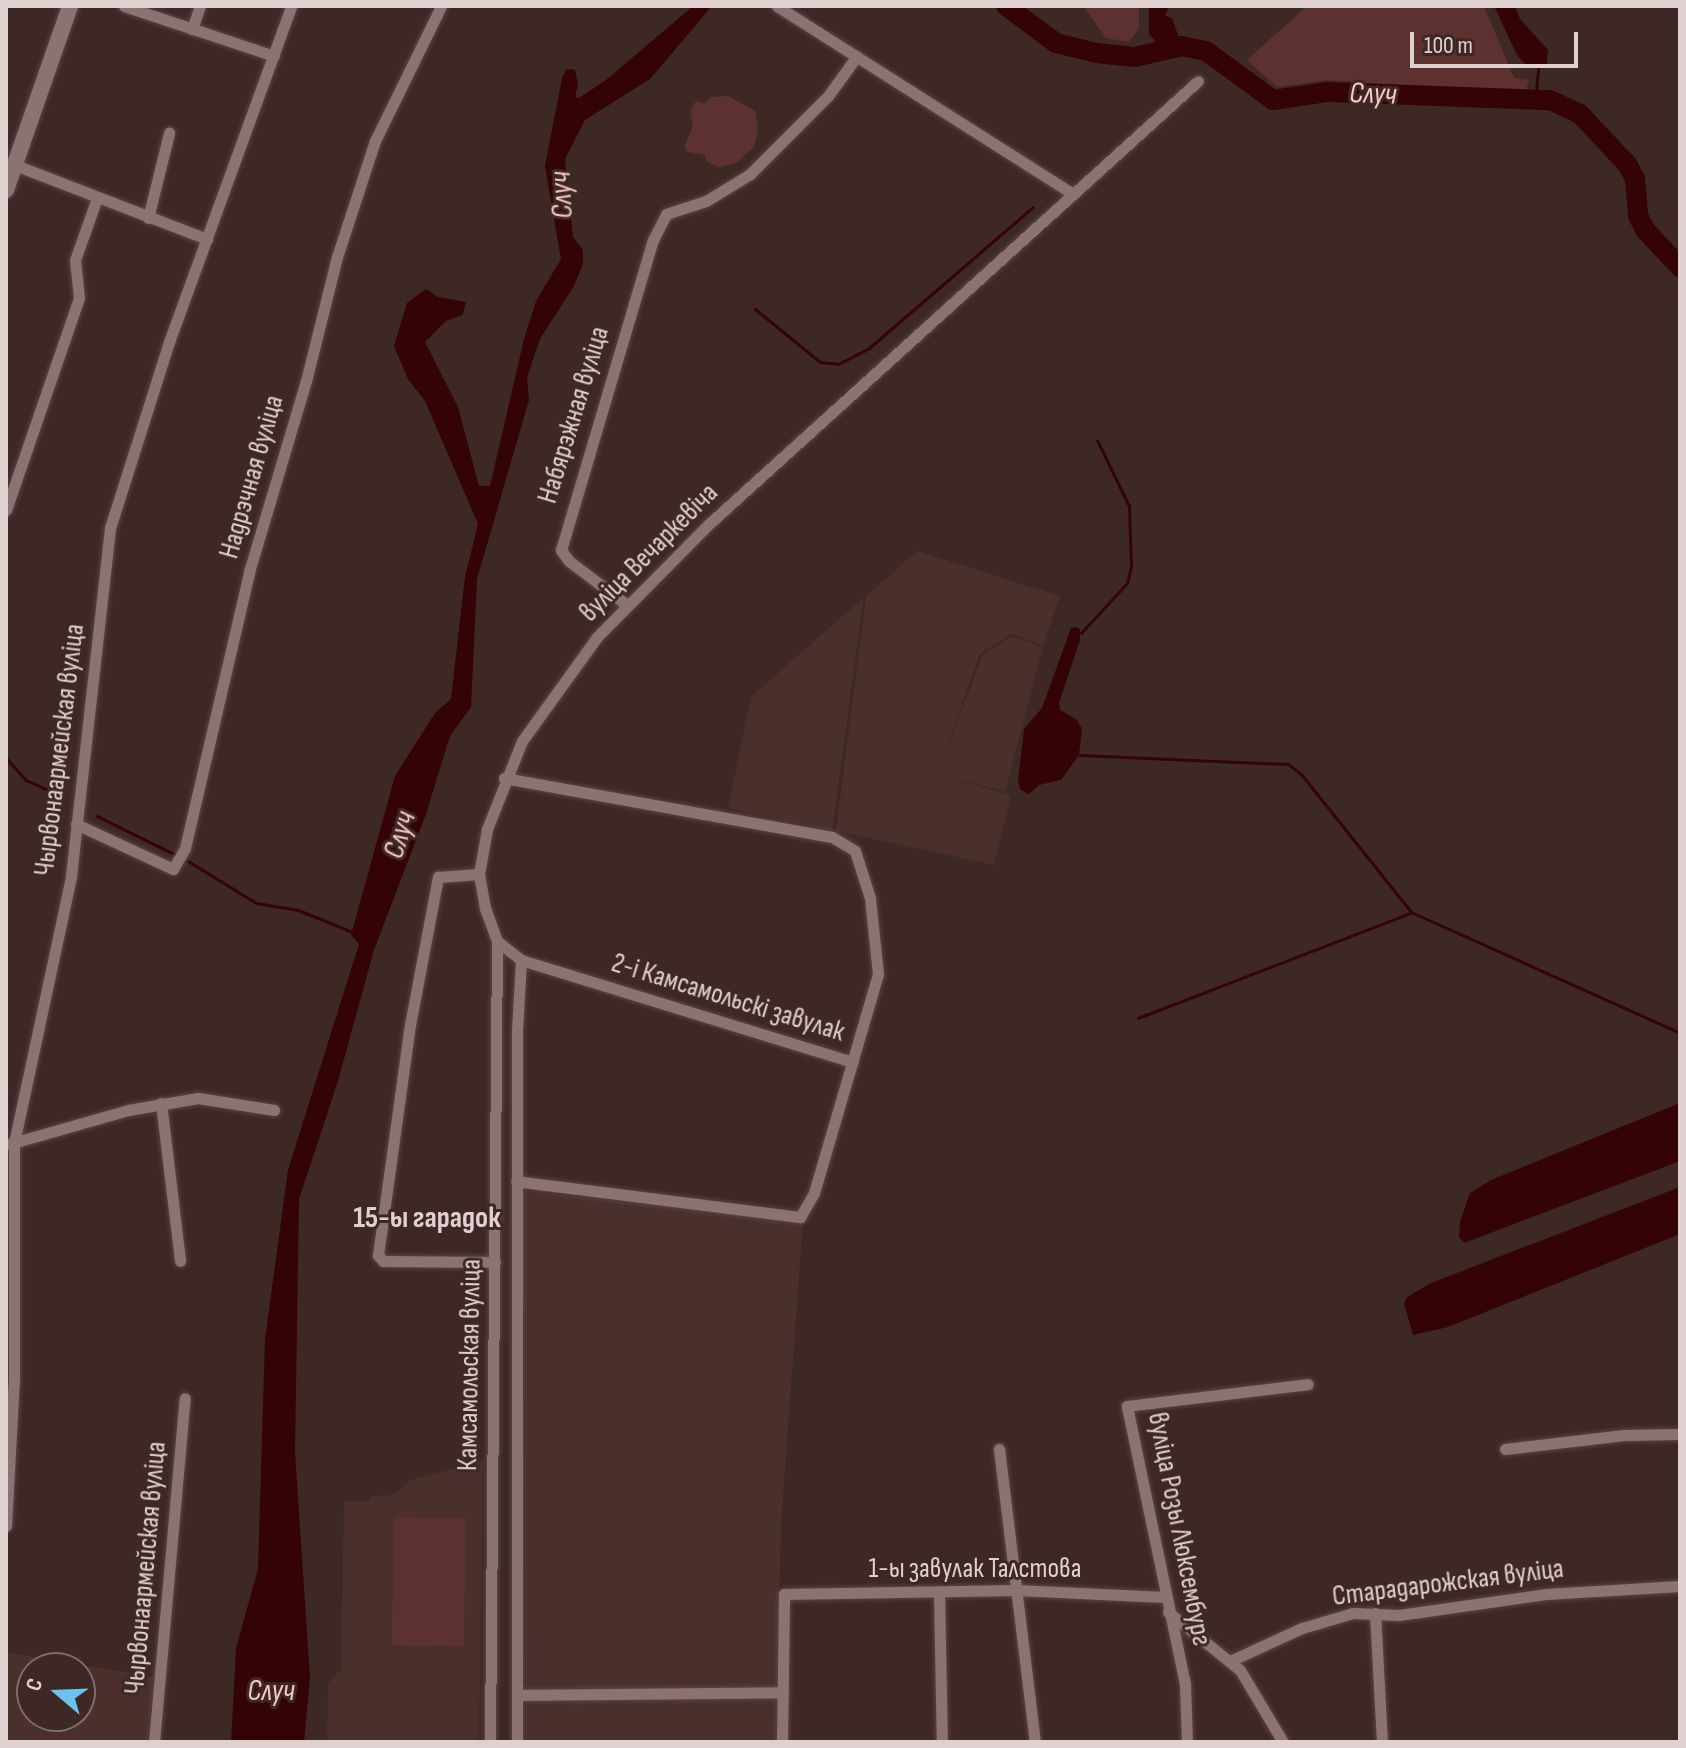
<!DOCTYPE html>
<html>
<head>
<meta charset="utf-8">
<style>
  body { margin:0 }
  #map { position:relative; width:1686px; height:1748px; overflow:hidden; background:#3d2826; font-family:"Sofia Sans Condensed",sans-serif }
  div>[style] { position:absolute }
  .built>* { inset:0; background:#4b2f2d }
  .green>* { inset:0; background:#5d312f; transform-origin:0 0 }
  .water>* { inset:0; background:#330305 }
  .stream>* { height:3px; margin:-1.5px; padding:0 1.5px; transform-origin:1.5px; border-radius:1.5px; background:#330305 }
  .river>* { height:20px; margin:-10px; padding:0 10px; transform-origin:10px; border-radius:10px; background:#330305 }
  .roads { filter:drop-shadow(0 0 2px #584645) drop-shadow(0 0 2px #584645) }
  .minor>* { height:11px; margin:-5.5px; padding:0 5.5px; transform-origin:5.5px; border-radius:5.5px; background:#8c7371 }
  .secondary>* { height:16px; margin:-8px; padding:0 8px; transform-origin:8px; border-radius:8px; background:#8c7371 }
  span { translate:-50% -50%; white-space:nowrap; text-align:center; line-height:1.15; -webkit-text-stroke:6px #3d2826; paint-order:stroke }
  .street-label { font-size:28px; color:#dfd1d0 }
  .water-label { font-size:30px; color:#f4c8c4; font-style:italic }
  .neighbourhood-label { font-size:30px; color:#dfd1d0; font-weight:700 }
  .frame { position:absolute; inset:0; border:8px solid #dfd1d0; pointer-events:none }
  .north { position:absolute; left:16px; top:1652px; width:80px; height:80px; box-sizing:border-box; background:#3d2826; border:2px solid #7e6c6a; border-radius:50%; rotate:289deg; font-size:22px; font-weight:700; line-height:32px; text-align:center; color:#dfd1d0 }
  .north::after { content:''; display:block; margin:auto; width:28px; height:36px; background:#6cc3f2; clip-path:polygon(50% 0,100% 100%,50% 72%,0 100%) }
  .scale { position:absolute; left:1410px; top:32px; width:168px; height:36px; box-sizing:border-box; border:4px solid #dfd1d0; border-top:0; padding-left:10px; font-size:24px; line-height:28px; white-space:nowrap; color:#dfd1d0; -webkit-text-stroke:6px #3d2826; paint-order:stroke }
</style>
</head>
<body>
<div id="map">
  <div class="built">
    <div style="clip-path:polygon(917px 551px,1060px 596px,1043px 645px,1012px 634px,980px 653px,937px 775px,983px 654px,1012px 636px,1043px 647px,1005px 791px,941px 776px,1011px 795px,994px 865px,836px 831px,866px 596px)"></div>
    <div style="clip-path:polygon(864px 597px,832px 830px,728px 808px,751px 697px)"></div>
    <div style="clip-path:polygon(523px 1191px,803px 1221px,781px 1524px,776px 1742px,526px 1742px)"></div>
    <div style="clip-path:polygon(483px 1461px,479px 1742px,327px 1742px,328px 1683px,341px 1669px,344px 1502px,369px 1502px,371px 1496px,394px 1495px,410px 1480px)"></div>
    <div style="clip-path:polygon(evenodd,6px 1652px,154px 1677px,147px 1742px,6px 1742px,6px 1652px,80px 1668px,80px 1716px,32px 1716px,32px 1668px,80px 1668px)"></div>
  </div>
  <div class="green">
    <div style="clip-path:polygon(1083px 6px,1139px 6px,1139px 28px,1129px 42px,1106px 38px)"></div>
    <div style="clip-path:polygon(1307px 6px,1484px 6px,1514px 78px,1529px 80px,1525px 95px,1328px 80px,1277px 87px,1247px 60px)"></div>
    <div style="clip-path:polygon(728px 96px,755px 111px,758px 130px,754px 147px,736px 163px,719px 167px,707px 162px,705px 155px,687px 152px,684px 147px,693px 126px,690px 111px,696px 101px,705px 103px,711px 97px)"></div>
    <div style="left:394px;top:1517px;width:72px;height:128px;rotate:1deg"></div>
  </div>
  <div class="water">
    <div style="clip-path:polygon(693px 6px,712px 6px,650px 79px,585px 120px,565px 159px,573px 237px,583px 250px,583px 264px,574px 286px,540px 339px,527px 377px,529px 400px,477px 579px,471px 707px,450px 736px,426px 814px,374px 950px,338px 1081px,299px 1199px,295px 1452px,310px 1677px,304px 1742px,231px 1742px,236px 1648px,258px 1569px,265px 1339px,288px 1170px,359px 944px,351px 935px,395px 776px,435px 713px,451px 699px,465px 577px,478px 524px,425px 401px,408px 379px,394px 346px,407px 303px,426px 289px,438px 297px,466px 302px,463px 315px,446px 321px,425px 342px,458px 407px,479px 486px,490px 486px,524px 339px,536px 301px,561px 259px,545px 166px,562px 78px,567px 69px,575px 70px,578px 85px,575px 97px,579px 98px,606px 80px)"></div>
    <div style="clip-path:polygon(1149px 6px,1193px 6px,1168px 8px,1165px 16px,1172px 18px,1182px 46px,1163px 50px,1149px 34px)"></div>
    <div style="clip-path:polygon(1494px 6px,1515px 6px,1520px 19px,1548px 50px,1546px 68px,1527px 66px,1517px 55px)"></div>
    <div style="clip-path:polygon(1076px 627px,1080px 629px,1080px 640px,1059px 703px,1060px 710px,1077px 720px,1082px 729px,1079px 755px,1061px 780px,1039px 785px,1029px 794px,1020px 789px,1018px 780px,1024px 729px,1042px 708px,1071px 628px)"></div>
    <div style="clip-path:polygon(1680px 1103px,1680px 1161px,1464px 1243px,1459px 1237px,1460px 1222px,1470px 1193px,1491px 1180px)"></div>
    <div style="clip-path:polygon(1680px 1187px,1680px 1234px,1448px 1327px,1413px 1335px,1404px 1303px,1407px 1297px,1431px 1283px)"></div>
  </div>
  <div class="stream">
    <div style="left:1535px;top:100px;width:31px;rotate:-84deg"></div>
    <div style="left:755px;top:309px;width:84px;rotate:39.2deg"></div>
    <div style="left:820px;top:362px;width:18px;rotate:6deg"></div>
    <div style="left:838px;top:364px;width:35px;rotate:-27deg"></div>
    <div style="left:869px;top:348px;width:216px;rotate:-40.7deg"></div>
    <div style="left:1081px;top:633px;width:68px;rotate:-47.4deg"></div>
    <div style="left:1127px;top:583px;width:16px;rotate:-76deg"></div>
    <div style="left:1131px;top:567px;width:61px;rotate:-91.9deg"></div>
    <div style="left:1129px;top:506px;width:73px;rotate:-115.9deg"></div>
    <div style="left:1079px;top:755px;width:209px;rotate:2.5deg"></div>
    <div style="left:1288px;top:764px;width:16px;rotate:38deg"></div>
    <div style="left:1301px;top:774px;width:176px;rotate:51.4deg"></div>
    <div style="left:1411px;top:912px;width:295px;rotate:24.2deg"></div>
    <div style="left:6px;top:758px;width:30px;rotate:48deg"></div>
    <div style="left:26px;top:780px;width:41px;rotate:24.7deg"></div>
    <div style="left:97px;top:816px;width:86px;rotate:26.3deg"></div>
    <div style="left:188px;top:861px;width:80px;rotate:31.7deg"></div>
    <div style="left:256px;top:903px;width:43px;rotate:9.5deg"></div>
    <div style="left:298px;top:910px;width:61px;rotate:22deg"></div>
    <div style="left:1138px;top:1018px;width:292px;rotate:-21.1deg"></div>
  </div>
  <div class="river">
    <div style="left:1006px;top:6px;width:62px;rotate:36.5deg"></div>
    <div style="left:1056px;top:43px;width:41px;rotate:14deg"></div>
    <div style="left:1096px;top:53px;width:39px;rotate:6deg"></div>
    <div style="left:1135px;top:57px;width:48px;rotate:-13.2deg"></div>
    <div style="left:1182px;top:46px;width:25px;rotate:12deg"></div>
    <div style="left:1206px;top:51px;width:83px;rotate:36.2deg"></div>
    <div style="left:1273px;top:100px;width:56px;rotate:-8.3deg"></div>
    <div style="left:1328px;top:92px;width:222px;rotate:2.1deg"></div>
    <div style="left:1550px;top:100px;width:33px;rotate:25deg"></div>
    <div style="left:1580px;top:114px;width:69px;rotate:46.8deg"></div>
    <div style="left:1627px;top:164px;width:17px;rotate:62deg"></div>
    <div style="left:1635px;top:179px;width:37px;rotate:85deg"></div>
    <div style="left:1638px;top:216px;width:17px;rotate:62deg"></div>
    <div style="left:1646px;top:231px;width:50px;rotate:46.6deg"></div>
  </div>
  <div class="roads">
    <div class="minor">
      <div style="left:124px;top:6px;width:158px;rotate:18.4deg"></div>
      <div style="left:777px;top:6px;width:351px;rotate:32.4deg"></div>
      <div style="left:192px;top:29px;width:24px;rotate:-71deg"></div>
      <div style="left:15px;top:165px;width:206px;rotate:21.1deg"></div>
      <div style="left:148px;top:218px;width:88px;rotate:-76.1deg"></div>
      <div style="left:6px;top:510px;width:224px;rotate:-71deg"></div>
      <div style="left:79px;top:298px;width:38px;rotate:-96deg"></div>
      <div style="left:75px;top:260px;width:66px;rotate:-70.5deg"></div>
      <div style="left:627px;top:605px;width:73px;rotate:-142.8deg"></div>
      <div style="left:569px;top:561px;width:14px;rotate:-126deg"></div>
      <div style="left:561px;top:550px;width:323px;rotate:-73.5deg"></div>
      <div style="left:653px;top:240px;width:29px;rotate:-63deg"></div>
      <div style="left:666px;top:214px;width:42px;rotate:-18deg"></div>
      <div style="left:706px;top:201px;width:52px;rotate:-31.5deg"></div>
      <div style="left:750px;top:174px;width:110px;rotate:-45deg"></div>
      <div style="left:828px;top:96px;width:49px;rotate:-54.1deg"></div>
      <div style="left:504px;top:778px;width:333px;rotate:10.2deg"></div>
      <div style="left:832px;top:837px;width:27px;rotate:31deg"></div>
      <div style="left:855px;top:851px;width:49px;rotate:72.3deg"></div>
      <div style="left:870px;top:898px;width:76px;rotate:84deg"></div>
      <div style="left:878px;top:974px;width:228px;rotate:106.3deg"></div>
      <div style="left:814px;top:1193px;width:28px;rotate:120deg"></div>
      <div style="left:800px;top:1217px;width:286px;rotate:-172.8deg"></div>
      <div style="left:76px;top:824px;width:107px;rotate:24.9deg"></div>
      <div style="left:173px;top:869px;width:24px;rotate:-60deg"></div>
      <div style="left:185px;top:848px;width:283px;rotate:-76.9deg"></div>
      <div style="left:249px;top:572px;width:199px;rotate:-73.4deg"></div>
      <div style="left:306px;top:381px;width:128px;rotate:-76deg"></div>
      <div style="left:337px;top:257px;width:122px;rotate:-71.9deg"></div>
      <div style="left:375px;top:141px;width:150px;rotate:-63.9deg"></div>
      <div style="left:479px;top:874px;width:35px;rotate:80deg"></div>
      <div style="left:485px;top:908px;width:35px;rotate:70deg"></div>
      <div style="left:497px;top:941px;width:801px;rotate:90.5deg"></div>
      <div style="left:497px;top:941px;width:31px;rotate:38deg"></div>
      <div style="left:521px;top:960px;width:347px;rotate:17.1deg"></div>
      <div style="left:161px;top:1103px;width:159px;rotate:83.1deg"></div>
      <div style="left:9px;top:1144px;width:124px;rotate:-15.9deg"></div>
      <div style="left:128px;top:1110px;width:71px;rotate:-9.7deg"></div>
      <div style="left:198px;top:1098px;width:77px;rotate:9deg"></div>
      <div style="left:495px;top:1262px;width:112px;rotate:-179.5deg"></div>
      <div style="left:383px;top:1261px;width:8px;rotate:-130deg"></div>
      <div style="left:378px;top:1255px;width:232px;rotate:-82.1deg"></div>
      <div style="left:410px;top:1025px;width:151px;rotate:-79.3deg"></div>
      <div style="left:438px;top:877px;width:41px;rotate:-4.2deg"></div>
      <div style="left:479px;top:874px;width:46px;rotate:-79.9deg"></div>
      <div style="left:487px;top:829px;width:95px;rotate:-68.3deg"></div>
      <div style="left:522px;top:741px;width:128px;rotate:-54.2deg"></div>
      <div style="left:597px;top:637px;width:161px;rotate:-45.3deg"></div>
      <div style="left:710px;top:523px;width:658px;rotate:-42.17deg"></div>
      <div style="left:999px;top:1449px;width:295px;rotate:83deg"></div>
      <div style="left:1505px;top:1449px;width:120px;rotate:-6.7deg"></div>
      <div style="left:1624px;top:1435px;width:56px;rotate:-1deg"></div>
      <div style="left:6px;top:1526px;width:148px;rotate:-86.9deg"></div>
      <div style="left:14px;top:1378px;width:235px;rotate:-90deg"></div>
      <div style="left:14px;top:1143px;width:273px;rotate:-77.9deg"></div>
      <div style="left:71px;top:876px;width:350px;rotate:-83.6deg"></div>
      <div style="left:110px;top:528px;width:195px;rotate:-72.4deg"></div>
      <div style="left:169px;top:342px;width:357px;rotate:-70deg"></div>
      <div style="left:939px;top:1592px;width:150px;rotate:88.9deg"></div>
      <div style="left:1168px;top:1612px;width:92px;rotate:38.9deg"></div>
      <div style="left:1240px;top:1670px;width:84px;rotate:59.2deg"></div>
      <div style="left:1375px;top:1613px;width:129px;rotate:86.9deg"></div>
      <div style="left:1230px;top:1661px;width:79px;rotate:-24.6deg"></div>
      <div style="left:1302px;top:1628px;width:53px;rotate:-16.4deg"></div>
      <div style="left:1353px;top:1613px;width:46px;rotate:2.5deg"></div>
      <div style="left:1399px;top:1615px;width:148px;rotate:-8.1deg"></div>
      <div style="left:1546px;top:1594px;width:134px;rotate:-3.4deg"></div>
      <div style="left:517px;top:1695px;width:266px;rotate:-0.6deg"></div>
      <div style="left:154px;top:1742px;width:345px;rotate:-84.9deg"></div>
      <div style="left:517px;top:1742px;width:712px;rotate:-90deg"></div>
      <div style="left:517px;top:1030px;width:70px;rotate:-86.7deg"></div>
      <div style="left:782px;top:1742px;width:148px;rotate:-89.2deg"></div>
      <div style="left:784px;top:1594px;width:232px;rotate:-1deg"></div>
      <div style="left:1016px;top:1590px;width:149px;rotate:2.7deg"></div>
      <div style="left:1187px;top:1742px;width:58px;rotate:-92deg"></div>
      <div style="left:1185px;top:1684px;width:284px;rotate:-101.8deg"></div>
      <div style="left:1127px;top:1406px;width:182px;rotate:-6.9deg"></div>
    </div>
    <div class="secondary">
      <div style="left:6px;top:190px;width:195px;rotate:-70.8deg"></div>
    </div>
  </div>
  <div class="street-label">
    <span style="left:574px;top:415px;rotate:-73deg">Набярэжная вуліца</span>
    <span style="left:252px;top:477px;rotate:-74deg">Надрэчная вуліца</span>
    <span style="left:649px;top:553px;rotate:-45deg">вуліца Вечаркевіча</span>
    <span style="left:60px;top:750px;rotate:-83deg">Чырвонаармейская вуліца</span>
    <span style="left:728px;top:998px;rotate:17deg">2-і Камсамольскі завулак</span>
    <span style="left:470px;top:1365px;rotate:-89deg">Камсамольская вуліца</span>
    <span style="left:1179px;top:1529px;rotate:79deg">вуліца Розы Люксембург</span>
    <span style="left:146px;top:1568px;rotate:-85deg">Чырвонаармейская вуліца</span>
    <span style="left:975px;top:1569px">1-ы завулак Талстова</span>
    <span style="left:1448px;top:1583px;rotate:-7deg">Старадарожская вуліца</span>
  </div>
  <div class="water-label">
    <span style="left:1373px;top:94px;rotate:2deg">Случ</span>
    <span style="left:562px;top:195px;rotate:-93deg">Случ</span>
    <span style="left:400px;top:835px;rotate:-73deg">Случ</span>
    <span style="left:271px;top:1691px">Случ</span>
  </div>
  <div class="neighbourhood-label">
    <span style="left:427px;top:1218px">15-ы гарадок</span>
  </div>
  <div class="frame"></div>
  <div class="north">С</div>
  <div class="scale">100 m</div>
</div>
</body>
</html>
